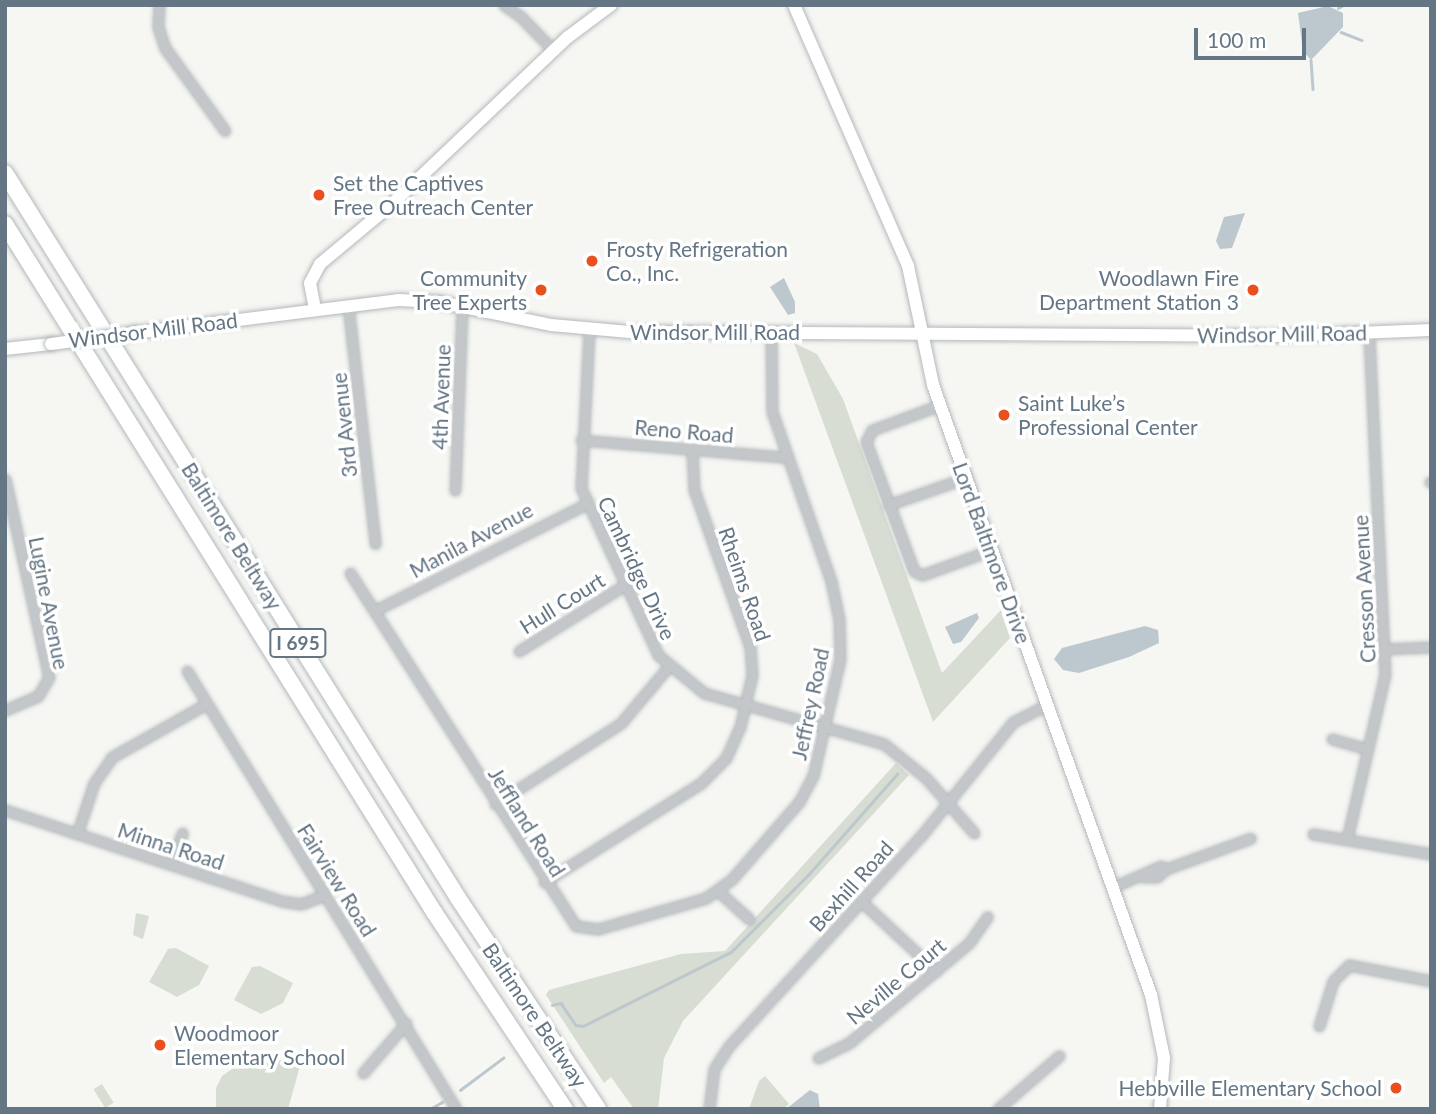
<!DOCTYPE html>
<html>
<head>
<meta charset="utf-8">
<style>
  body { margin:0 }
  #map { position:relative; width:1436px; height:1114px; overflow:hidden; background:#f6f6f2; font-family:Lato,sans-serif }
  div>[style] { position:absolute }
  .green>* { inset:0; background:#d7ddd3; transform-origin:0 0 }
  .water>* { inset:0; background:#bcc8cd }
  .stream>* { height:2.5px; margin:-1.25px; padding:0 1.25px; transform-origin:1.25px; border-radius:1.25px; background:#bcc8cd }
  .roads { filter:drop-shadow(0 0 2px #b3b9bd) drop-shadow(0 0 2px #b3b9bd) }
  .street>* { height:9px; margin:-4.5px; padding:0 4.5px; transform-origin:4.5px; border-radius:4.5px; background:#c3c7ca }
  .secondary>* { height:12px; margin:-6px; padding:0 6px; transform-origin:6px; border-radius:6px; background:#fff }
  .highway>* { height:16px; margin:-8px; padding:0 8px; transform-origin:8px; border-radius:8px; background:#fff }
  .bridges { filter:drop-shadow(0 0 2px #b3b9bd) drop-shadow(0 0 2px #b3b9bd) }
  .secondary-bridge>* { height:12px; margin:-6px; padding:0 6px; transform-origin:6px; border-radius:6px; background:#fff }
  .dots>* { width:19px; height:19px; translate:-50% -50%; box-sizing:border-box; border:4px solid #fff; border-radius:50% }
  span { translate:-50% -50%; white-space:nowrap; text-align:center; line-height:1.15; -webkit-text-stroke:7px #fff; paint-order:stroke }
  .shield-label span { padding:2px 5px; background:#fff; border:2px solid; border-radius:5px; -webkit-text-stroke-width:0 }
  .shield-label { font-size:19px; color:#647684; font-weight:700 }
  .poi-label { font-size:21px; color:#647684 }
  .left { translate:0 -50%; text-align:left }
  .right { translate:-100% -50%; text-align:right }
  .street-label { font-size:21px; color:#647684 }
  .frame { position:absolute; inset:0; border:7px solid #647684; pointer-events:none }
  .scale { position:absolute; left:1194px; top:28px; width:112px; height:32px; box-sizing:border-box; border:4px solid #647684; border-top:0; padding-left:9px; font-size:21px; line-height:24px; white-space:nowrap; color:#647684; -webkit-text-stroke:5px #fff; paint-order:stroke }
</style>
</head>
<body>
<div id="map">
  <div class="green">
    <div style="clip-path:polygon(794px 343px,817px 354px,843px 399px,942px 673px,1001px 610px,1010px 638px,933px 722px)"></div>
    <div style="clip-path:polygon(896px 763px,909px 775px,683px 1021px,664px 1058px,658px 1109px,634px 1109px,611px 1077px,604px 1083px,546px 995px,549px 990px,681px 954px,725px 951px)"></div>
    <div style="clip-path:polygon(136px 913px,149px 916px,143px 939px,133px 935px)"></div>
    <div style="clip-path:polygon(176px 948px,209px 966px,199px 985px,177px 997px,149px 982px,168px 949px)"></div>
    <div style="clip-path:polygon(260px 966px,293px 983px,283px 1003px,261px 1014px,234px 1000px,252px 967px)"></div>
    <div style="clip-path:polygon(267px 1056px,300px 1066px,288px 1109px,216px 1109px,216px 1088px,222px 1076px,246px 1059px)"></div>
    <div style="clip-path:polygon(765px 1076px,789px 1104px,783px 1109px,749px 1109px,759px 1081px)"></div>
    <div style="left:102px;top:1084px;width:22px;height:10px;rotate:58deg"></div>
  </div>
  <div class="water">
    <div style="clip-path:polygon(1328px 6px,1343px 13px,1343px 27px,1311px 60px,1303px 51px,1298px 13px)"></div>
    <div style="clip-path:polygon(1245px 213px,1232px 248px,1220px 249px,1216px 241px,1224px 217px)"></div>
    <div style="clip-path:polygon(784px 278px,795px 302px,795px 313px,788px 315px,770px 287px)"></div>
    <div style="clip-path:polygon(977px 613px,979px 618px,961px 642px,953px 644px,945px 627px)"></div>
    <div style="clip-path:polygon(1145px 626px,1158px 630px,1159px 643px,1129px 657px,1079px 673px,1063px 670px,1054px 659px,1062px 648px)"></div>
    <div style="clip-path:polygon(810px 1090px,818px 1094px,820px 1109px,786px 1109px)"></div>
  </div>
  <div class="stream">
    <div style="left:1338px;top:8px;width:6px;rotate:-31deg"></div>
    <div style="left:1341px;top:32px;width:22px;rotate:21deg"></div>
    <div style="left:1311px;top:60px;width:29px;rotate:86deg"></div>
    <div style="left:552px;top:1005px;width:9px;rotate:-13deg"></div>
    <div style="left:561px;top:1003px;width:27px;rotate:56deg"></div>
    <div style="left:576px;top:1025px;width:7px;rotate:8deg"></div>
    <div style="left:583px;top:1026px;width:165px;rotate:-26.6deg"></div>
    <div style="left:731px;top:952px;width:109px;rotate:-45deg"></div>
    <div style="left:808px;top:875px;width:135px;rotate:-48.6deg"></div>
    <div style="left:460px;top:1090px;width:54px;rotate:-36.7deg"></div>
    <div style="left:430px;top:1109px;width:14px;rotate:-30deg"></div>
  </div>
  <div class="roads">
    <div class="street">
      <div style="left:159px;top:5px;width:22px;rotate:93deg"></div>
      <div style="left:158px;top:27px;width:22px;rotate:72deg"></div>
      <div style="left:165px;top:48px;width:102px;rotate:54.1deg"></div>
      <div style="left:504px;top:5px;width:21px;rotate:35deg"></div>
      <div style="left:521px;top:17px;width:47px;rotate:45.9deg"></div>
      <div style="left:348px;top:305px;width:240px;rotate:83.5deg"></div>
      <div style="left:589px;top:331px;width:157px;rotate:92.9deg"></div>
      <div style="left:581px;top:488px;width:184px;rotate:65.2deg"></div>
      <div style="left:658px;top:655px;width:60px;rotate:39.6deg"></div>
      <div style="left:704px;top:693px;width:187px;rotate:15.8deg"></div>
      <div style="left:884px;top:744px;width:54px;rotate:39deg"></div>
      <div style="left:926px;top:778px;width:73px;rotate:48.9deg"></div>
      <div style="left:940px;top:405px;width:72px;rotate:159.8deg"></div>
      <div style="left:872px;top:430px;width:13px;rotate:117deg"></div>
      <div style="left:866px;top:442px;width:138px;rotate:69.6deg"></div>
      <div style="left:914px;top:571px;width:9px;rotate:27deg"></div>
      <div style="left:922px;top:575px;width:73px;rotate:-19.9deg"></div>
      <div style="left:581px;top:440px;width:204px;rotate:4.8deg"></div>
      <div style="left:5px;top:479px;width:203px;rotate:77.5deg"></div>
      <div style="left:49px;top:677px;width:22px;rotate:120deg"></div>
      <div style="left:38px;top:696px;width:36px;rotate:157deg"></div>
      <div style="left:1430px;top:482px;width:1px"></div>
      <div style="left:455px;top:490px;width:183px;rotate:-87.8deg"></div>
      <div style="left:888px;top:505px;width:82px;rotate:-19.3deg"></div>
      <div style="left:350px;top:573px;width:419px;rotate:57.4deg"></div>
      <div style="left:576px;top:926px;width:22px;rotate:8deg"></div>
      <div style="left:598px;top:929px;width:112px;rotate:-16deg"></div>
      <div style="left:706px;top:898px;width:32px;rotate:-36deg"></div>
      <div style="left:732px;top:879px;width:102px;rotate:-49deg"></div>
      <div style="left:799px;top:802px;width:30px;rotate:-62deg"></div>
      <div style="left:813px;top:776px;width:120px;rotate:-77deg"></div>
      <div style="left:840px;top:659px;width:40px;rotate:-91.4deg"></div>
      <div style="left:839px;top:619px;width:39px;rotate:-102deg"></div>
      <div style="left:831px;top:581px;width:179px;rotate:-109.2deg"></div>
      <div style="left:772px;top:412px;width:80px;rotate:-90.7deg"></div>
      <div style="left:374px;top:611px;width:237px;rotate:-26.8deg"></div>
      <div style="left:1384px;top:649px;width:47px;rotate:-2.4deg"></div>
      <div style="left:519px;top:651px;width:123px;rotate:-32deg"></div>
      <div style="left:187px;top:671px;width:514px;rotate:58.44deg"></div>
      <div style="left:1332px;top:739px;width:37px;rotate:16deg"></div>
      <div style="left:495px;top:804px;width:150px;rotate:-32.7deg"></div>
      <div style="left:621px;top:723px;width:73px;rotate:-50deg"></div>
      <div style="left:5px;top:810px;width:292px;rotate:18.2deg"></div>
      <div style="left:282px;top:901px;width:19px;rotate:9deg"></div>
      <div style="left:301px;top:904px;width:26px;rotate:-21deg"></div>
      <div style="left:77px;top:834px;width:54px;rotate:-71.6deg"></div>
      <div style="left:94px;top:783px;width:32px;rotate:-55deg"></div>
      <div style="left:112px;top:757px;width:108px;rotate:-29.4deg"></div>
      <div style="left:1313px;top:834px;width:120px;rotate:9.6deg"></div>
      <div style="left:1347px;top:839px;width:168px;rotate:-77deg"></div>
      <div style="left:1385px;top:675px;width:342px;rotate:-92.7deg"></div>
      <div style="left:171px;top:864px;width:33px;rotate:-70deg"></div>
      <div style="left:1143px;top:877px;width:14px"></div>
      <div style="left:1157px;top:877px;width:12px;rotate:-42deg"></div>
      <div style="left:1166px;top:869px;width:90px;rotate:-20deg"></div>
      <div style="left:544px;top:882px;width:186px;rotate:-32.2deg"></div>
      <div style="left:701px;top:783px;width:35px;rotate:-45deg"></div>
      <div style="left:726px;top:758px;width:34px;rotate:-66deg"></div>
      <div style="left:740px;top:727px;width:53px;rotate:-77deg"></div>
      <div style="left:752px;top:675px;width:28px;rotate:-94deg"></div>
      <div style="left:750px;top:647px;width:167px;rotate:-109.6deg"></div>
      <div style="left:694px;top:490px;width:40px;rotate:-92.9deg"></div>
      <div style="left:1113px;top:887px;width:52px;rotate:-23.6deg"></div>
      <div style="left:1161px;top:866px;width:6px;rotate:31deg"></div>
      <div style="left:718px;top:891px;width:42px;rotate:42.1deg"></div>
      <div style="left:861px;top:901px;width:103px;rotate:43deg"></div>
      <div style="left:1319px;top:1026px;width:47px;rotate:-72.7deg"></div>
      <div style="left:1333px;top:981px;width:23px;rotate:-45deg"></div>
      <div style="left:1349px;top:965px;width:84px;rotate:11deg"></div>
      <div style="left:818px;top:1058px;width:34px;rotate:-26deg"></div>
      <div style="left:849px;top:1043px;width:156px;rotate:-39.8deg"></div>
      <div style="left:969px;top:943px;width:32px;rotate:-55deg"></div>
      <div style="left:363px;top:1073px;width:66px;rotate:-49.3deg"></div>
      <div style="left:709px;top:1109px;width:40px;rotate:-82.9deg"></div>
      <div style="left:714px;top:1069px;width:27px;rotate:-57deg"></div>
      <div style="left:729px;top:1046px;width:285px;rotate:-47.6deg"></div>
      <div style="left:921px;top:836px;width:146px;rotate:-51.1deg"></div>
      <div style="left:1013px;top:722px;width:37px;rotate:-27deg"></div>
      <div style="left:998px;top:1109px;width:81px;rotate:-41deg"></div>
    </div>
    <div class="secondary">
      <div style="left:794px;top:5px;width:285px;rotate:66.4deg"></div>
      <div style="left:908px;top:266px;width:122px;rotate:78.1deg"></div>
      <div style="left:933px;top:385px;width:648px;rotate:70.33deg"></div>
      <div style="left:1151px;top:995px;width:64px;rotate:78.3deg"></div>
      <div style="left:1164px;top:1058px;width:51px;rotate:94.5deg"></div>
      <div style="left:315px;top:309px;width:26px;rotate:-101deg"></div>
      <div style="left:310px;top:283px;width:21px;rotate:-62deg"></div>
      <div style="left:320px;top:264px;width:95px;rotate:-39.9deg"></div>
      <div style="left:393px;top:203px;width:241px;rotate:-43.5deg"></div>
      <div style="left:568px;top:37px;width:54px;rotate:-36.7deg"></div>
      <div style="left:134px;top:333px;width:266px;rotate:-7.1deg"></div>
      <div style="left:398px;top:300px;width:41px;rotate:2.8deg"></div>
      <div style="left:439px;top:302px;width:114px;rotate:11.6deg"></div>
      <div style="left:551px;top:325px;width:79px;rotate:5.1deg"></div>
      <div style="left:630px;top:332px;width:654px;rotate:0.35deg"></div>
      <div style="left:1284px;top:336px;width:147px;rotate:-2.3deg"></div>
      <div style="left:5px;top:349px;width:46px;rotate:-6.2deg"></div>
    </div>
    <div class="highway">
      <div style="left:5px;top:173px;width:855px;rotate:58deg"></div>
      <div style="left:458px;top:898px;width:253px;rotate:56.4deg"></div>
      <div style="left:5px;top:224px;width:811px;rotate:58.05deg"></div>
      <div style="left:434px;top:912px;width:237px;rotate:56.4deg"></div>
    </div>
  </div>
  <div class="bridges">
    <div class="secondary-bridge">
      <div style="left:51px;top:344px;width:84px;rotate:-7.5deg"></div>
    </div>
  </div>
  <div class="dots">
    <div style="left:319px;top:195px;background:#ea4f1e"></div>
    <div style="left:592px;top:261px;background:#ea4f1e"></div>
    <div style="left:541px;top:290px;background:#ea4f1e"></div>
    <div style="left:1253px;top:290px;background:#ea4f1e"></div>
    <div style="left:1004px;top:415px;background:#ea4f1e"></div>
    <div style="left:160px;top:1045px;background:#ea4f1e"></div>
    <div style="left:1396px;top:1088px;background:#ea4f1e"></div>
  </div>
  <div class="shield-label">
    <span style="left:298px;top:643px">I 695</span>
  </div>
  <div class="poi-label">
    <span class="left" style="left:333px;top:195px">Set the Captives<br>Free Outreach Center</span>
    <span class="left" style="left:606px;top:261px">Frosty Refrigeration<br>Co., Inc.</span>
    <span class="right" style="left:527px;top:290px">Community<br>Tree Experts</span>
    <span class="right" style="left:1239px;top:290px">Woodlawn Fire<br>Department Station 3</span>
    <span class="left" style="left:1018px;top:415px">Saint Luke’s<br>Professional Center</span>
    <span class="left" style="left:174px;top:1045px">Woodmoor<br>Elementary School</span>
    <span class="right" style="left:1382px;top:1088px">Hebbville Elementary School</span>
  </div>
  <div class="street-label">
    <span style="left:153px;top:330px;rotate:-7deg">Windsor Mill Road</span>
    <span style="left:715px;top:332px">Windsor Mill Road</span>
    <span style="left:1282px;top:334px;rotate:-1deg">Windsor Mill Road</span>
    <span style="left:441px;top:397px;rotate:-88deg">4th Avenue</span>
    <span style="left:344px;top:425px;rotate:-96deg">3rd Avenue</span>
    <span style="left:684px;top:431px;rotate:5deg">Reno Road</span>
    <span style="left:232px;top:536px;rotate:58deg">Baltimore Beltway</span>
    <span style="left:471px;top:540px;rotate:-28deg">Manila Avenue</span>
    <span style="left:992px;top:553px;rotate:70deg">Lord Baltimore Drive</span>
    <span style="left:637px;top:568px;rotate:65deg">Cambridge Drive</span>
    <span style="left:745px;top:584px;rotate:71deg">Rheims Road</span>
    <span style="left:1364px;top:589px;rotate:-93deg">Cresson Avenue</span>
    <span style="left:49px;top:603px;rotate:79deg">Lugine Avenue</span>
    <span style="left:562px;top:603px;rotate:-32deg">Hull Court</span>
    <span style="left:810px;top:704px;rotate:-78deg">Jeffrey Road</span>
    <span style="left:527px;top:822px;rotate:58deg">Jeffland Road</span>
    <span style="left:171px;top:846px;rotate:18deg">Minna Road</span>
    <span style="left:337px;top:880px;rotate:58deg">Fairview Road</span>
    <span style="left:851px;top:886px;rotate:-48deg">Bexhill Road</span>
    <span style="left:896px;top:981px;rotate:-40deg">Neville Court</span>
    <span style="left:535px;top:1015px;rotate:56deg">Baltimore Beltway</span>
  </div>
  <div class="frame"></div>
  <div class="scale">100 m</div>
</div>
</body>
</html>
